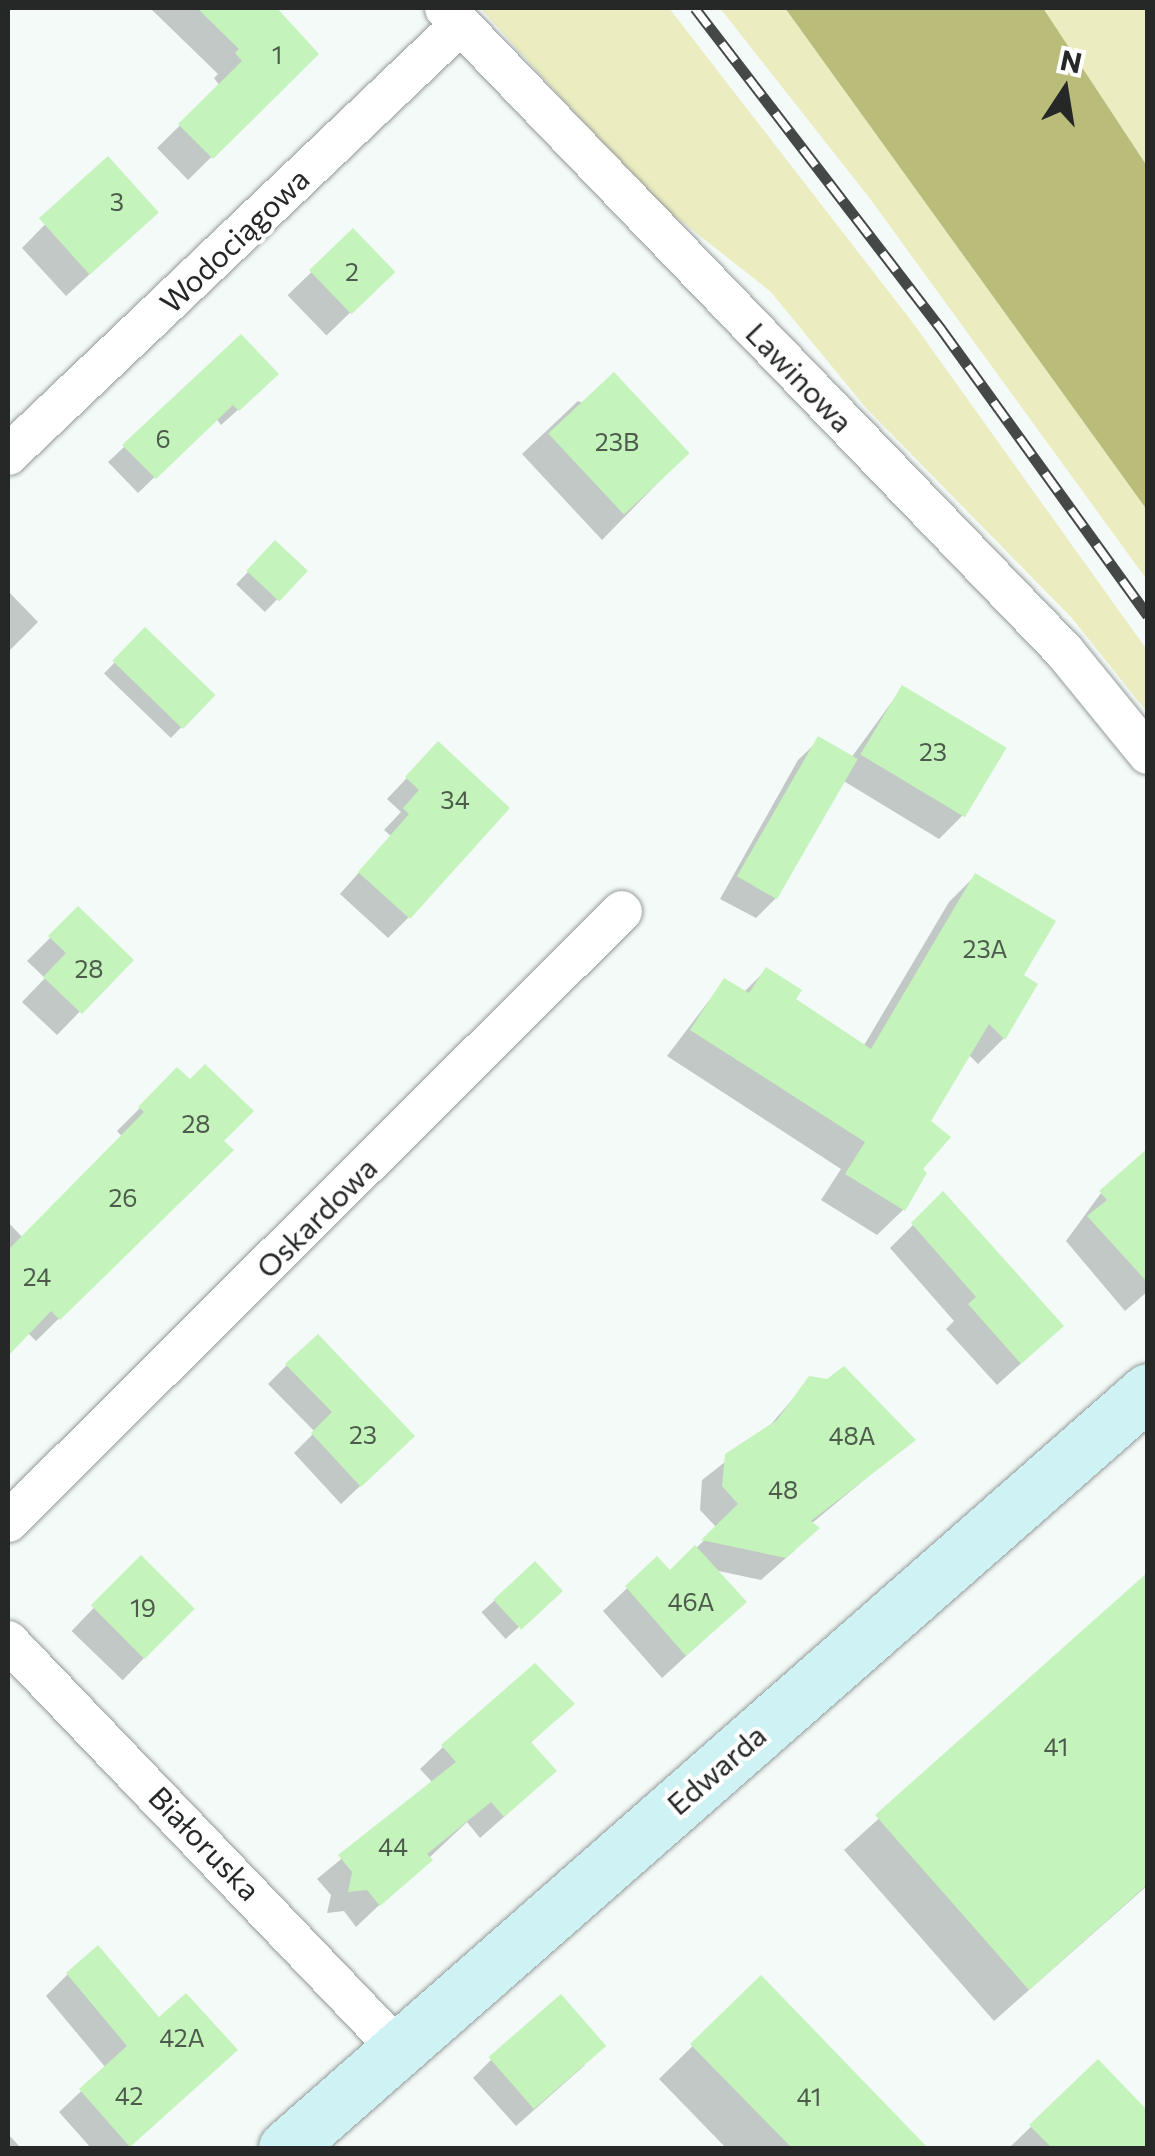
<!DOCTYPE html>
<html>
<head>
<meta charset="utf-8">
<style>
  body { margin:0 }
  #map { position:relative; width:1155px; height:2156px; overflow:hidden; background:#f3faf7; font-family:Commissioner,sans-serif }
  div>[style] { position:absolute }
  .green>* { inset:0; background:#ebedc0 }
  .forest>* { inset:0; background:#babc79 }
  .shadow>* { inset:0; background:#0003; transform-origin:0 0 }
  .building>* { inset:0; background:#c5f3bc; transform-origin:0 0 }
  .roads { filter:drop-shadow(0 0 2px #959b99) drop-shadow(0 0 2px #959b99) }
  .street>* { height:40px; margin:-20px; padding:0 20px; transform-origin:20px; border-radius:20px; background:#fff }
  .secondary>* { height:55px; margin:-27.5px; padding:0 27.5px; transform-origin:27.5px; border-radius:27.5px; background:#cff2f4 }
  .rail>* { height:11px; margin-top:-5.5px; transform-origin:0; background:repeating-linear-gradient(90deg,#fff 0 22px,#454847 0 44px); box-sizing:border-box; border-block:2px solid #454847 }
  span { translate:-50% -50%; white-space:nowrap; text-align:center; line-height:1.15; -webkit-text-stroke:8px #fff; paint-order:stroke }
  .number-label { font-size:25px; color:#4d5b4c }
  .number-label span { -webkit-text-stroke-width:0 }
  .street-label { font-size:30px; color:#252827 }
  .frame { position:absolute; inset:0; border:10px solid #252827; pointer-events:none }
  .north { position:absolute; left:1015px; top:40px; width:100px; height:100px; -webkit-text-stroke:8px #fff; paint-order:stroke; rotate:12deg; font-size:28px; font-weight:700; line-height:40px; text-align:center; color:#252827 }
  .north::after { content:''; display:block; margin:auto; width:35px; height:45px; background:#252827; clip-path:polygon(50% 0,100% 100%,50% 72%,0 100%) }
</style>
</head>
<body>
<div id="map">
  <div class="green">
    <div style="clip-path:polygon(480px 8px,669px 8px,913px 323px,1147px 650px,1147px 712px,1071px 617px,866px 408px,770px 291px,653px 199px)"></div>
    <div style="clip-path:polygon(720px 8px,785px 8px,1147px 510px,1147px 580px,871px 200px)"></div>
    <div style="clip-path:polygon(1043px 8px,1147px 8px,1147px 166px)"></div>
  </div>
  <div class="forest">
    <div style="clip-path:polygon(785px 8px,1043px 8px,1147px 166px,1147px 510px)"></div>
  </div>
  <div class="shadow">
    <div style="clip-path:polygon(150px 8px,266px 8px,316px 54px,188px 180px,157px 148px,220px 86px,214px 78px,218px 74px)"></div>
    <div style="clip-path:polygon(108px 160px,132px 235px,66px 296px,22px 248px)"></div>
    <div style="left:353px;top:232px;width:56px;height:91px;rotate:46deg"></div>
    <div style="clip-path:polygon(241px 338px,260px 390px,221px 425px,216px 418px,138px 493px,108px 462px)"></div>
    <div style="clip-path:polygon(578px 401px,687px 453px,602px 540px,522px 454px)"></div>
    <div style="left:275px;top:544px;width:40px;height:56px;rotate:44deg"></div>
    <div style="clip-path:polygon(8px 591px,38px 622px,8px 652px)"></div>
    <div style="left:145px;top:631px;width:93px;height:59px;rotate:44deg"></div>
    <div style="clip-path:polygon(902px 688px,963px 815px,939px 839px,842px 780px,776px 898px,756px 918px,720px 899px,798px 760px,819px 740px,851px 758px)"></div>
    <div style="clip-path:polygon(438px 745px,409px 917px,388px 938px,340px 894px,391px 836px,384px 830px,401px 812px,387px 799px)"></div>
    <div style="clip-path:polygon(975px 876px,1021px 976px,1035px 985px,1003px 1039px,978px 1064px,968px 1054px,927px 1121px,920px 1169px,903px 1210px,877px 1235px,821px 1200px,841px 1169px,667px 1056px,724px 981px,743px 993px,766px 970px,792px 1000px,863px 1047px,949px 902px)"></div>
    <div style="clip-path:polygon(78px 910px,130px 960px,57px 1035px,22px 1002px,45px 978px,27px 961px)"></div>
    <div style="clip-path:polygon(177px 1071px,221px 1141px,208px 1172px,36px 1341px,27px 1332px,8px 1352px,8px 1222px,23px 1238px,123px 1137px,117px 1131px)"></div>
    <div style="clip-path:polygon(1148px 1167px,1148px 1291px,1125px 1311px,1066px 1241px,1101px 1193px)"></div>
    <div style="clip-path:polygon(943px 1195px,1037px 1349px,997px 1385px,946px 1329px,954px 1321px,890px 1248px)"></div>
    <div style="clip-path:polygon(287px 1365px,393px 1455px,341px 1504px,294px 1453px,315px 1432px,268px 1384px)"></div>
    <div style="clip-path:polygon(810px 1379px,912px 1440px,811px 1524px,794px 1551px,761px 1580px,714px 1570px,720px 1625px,662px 1678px,603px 1611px,657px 1560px,670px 1573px,717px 1528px,700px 1510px,702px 1480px,766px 1430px)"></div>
    <div style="left:141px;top:1559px;width:71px;height:100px;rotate:44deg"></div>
    <div style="left:535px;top:1564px;width:36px;height:72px;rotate:48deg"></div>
    <div style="clip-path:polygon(1148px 1576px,1148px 1885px,994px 2021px,844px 1850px)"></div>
    <div style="clip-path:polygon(549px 1726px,529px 1744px,531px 1793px,480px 1838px,467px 1822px,356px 1927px,344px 1911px,327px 1913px,331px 1895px,317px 1879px,433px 1783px,420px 1769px,443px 1747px)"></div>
    <div style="clip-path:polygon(68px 1974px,159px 2021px,213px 2071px,127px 2148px,91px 2148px,59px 2112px,106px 2068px,46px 1996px)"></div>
    <div style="clip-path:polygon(761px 1979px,924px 2148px,726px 2148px,659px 2079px)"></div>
    <div style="clip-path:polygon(492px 2059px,585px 2065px,516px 2126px,473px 2078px)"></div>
    <div style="clip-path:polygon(1098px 2062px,1148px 2114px,1148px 2148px,1009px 2148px)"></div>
    <div style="clip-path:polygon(8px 2134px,21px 2148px,8px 2148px)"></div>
  </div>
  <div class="building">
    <div style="clip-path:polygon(197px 8px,277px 8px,319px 54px,213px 159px,178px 124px,242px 61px,235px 53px,239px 49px)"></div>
    <div style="left:108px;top:156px;width:76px;height:93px;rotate:48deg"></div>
    <div style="left:353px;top:228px;width:61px;height:61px;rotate:46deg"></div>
    <div style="clip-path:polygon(241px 334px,279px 374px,239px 411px,233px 405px,156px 479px,122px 445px)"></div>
    <div style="left:614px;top:372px;width:111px;height:90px;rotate:47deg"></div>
    <div style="left:275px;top:540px;width:45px;height:42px;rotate:43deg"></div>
    <div style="left:145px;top:627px;width:98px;height:47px;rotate:44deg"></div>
    <div style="left:902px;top:685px;width:122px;height:81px;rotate:31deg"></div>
    <div style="left:818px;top:736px;width:46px;height:162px;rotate:30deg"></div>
    <div style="clip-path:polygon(438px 741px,510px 808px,410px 919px,358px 872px,409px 814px,403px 808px,419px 790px,405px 777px)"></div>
    <div style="clip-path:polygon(975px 873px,1056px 921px,1024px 975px,1038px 984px,1005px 1040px,989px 1024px,931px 1121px,951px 1137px,923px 1169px,927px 1173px,905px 1211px,845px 1174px,865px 1142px,690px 1030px,724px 978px,749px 993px,766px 967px,802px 990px,796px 999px,871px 1049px)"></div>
    <div style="clip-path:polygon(78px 906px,134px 960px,82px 1014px,43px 977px,66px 953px,48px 936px)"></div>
    <div style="clip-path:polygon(205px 1064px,254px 1111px,224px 1141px,234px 1150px,60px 1320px,51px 1311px,8px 1356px,8px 1250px,144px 1112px,138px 1107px,177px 1067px,190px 1079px)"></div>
    <div style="clip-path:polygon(1148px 1148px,1148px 1283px,1087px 1216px,1107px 1200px,1099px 1191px)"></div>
    <div style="clip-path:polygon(943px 1191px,1064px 1326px,1021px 1364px,968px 1304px,976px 1297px,911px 1223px)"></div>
    <div style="clip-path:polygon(318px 1334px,415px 1436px,361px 1487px,311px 1433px,332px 1412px,285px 1364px)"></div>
    <div style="clip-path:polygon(844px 1366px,916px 1440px,811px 1521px,820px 1528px,786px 1558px,701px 1540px,738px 1504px,722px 1486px,725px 1454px,777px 1420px,809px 1376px,827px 1379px)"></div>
    <div style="clip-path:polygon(695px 1545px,747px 1602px,686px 1656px,625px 1586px,657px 1556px,670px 1570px)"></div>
    <div style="left:141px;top:1555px;width:76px;height:71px;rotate:45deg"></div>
    <div style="left:535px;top:1561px;width:41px;height:57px;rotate:47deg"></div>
    <div style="clip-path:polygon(1148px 1572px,1148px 1884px,1029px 1990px,875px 1815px)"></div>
    <div style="clip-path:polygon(535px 1663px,575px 1704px,531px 1742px,557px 1771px,504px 1817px,491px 1802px,427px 1854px,433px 1860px,380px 1906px,367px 1890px,348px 1892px,352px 1872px,338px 1855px,456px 1762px,441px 1745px)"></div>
    <div style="clip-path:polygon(98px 1945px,159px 2017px,186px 1993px,238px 2050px,130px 2147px,79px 2089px,127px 2046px,66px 1973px)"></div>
    <div style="clip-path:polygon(761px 1975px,928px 2148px,792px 2148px,690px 2044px)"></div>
    <div style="left:561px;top:1994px;width:69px;height:96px;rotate:49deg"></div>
    <div style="clip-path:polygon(1098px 2059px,1148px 2111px,1148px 2148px,1052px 2148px,1029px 2125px)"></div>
  </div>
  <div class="roads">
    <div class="street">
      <div style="left:445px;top:8px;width:893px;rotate:46.09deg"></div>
      <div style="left:1064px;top:651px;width:133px;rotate:50.8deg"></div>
      <div style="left:8px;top:455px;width:624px;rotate:-43.57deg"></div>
      <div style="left:8px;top:1522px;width:866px;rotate:-44.86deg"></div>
      <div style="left:8px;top:1641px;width:564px;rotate:46.29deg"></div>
    </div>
    <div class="secondary">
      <div style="left:286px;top:2148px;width:1147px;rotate:-41.29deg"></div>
    </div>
  </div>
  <div class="rail">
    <div style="left:695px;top:8px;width:406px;rotate:52.5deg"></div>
    <div style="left:942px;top:330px;width:352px;rotate:54.2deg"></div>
  </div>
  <div class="number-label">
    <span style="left:277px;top:54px">1</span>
    <span style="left:117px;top:201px">3</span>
    <span style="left:352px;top:271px">2</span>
    <span style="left:163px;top:438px">6</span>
    <span style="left:617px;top:441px">23B</span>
    <span style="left:933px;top:751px">23</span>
    <span style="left:455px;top:799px">34</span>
    <span style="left:985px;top:948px">23A</span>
    <span style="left:89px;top:968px">28</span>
    <span style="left:196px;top:1123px">28</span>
    <span style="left:123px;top:1197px">26</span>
    <span style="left:37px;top:1276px">24</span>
    <span style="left:363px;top:1434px">23</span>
    <span style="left:852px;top:1435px">48A</span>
    <span style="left:783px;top:1489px">48</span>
    <span style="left:691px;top:1601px">46A</span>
    <span style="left:143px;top:1607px">19</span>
    <span style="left:1056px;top:1746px">41</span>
    <span style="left:393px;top:1846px">44</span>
    <span style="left:182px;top:2037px">42A</span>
    <span style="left:129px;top:2095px">42</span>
    <span style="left:809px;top:2096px">41</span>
  </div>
  <div class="street-label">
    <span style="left:234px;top:240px;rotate:-44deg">Wodociągowa</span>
    <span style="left:800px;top:377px;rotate:46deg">Lawinowa</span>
    <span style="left:316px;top:1217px;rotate:-45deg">Oskardowa</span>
    <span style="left:716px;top:1769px;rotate:-41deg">Edwarda</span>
    <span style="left:205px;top:1843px;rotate:46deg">Białoruska</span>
  </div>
  <div class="frame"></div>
  <div class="north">N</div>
</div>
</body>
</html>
